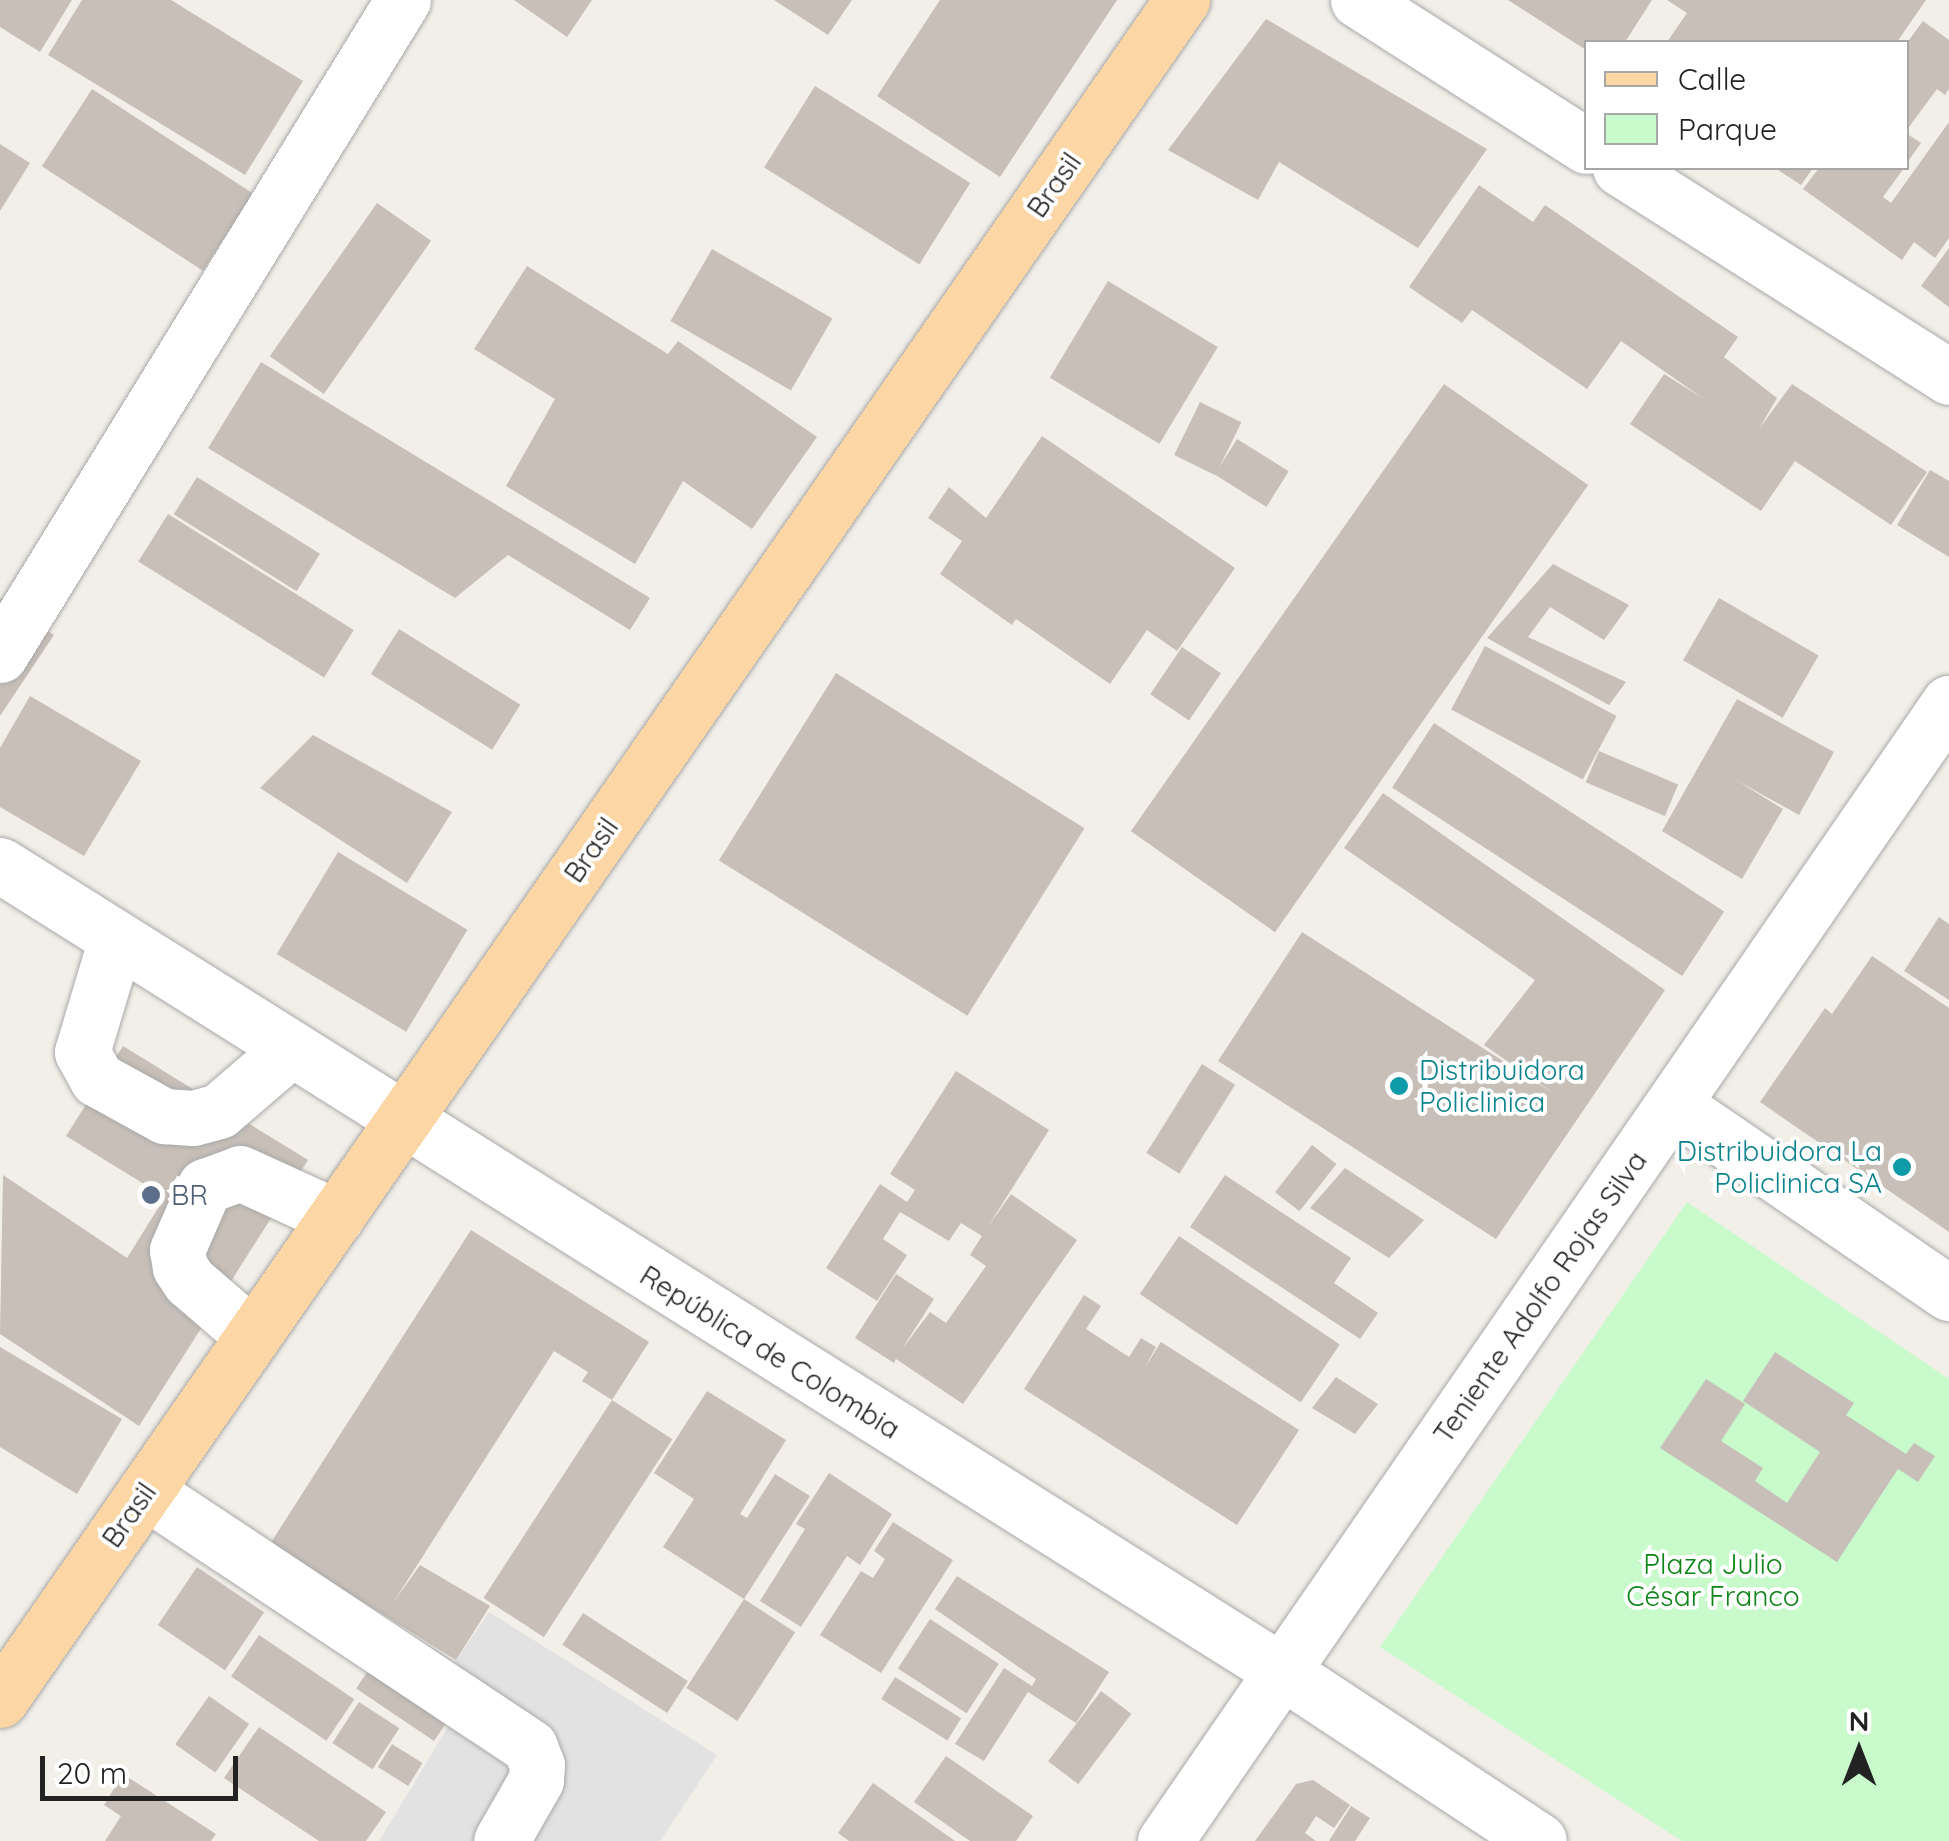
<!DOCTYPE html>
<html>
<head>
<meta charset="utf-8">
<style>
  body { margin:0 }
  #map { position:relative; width:1949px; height:1841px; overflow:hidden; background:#f2efe9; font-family:Quicksand,sans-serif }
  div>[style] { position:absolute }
  .park>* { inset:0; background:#c8facc }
  .parking>* { inset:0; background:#e2e2e2 }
  .building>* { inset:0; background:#c7bfb8; transform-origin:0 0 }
  .roads { filter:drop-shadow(0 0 2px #a9a9a9) drop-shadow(0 0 2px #a9a9a9) }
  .minor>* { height:55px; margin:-27.5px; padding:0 27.5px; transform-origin:27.5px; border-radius:27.5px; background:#fff }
  .major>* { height:55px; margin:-27.5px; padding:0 27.5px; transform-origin:27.5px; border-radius:27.5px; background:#fcd6a4 }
  .dots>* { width:28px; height:28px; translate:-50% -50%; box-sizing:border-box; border:5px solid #fff; border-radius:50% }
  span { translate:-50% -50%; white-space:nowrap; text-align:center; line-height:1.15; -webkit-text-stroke:8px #fff; paint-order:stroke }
  .street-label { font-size:28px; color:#222 }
  .culture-label { font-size:28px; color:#0d838f }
  .left { translate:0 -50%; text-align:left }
  .right { translate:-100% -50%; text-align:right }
  .service-label { font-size:28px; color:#4e5e75 }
  .park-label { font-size:28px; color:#0c8416 }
  .legend { position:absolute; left:1584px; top:40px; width:325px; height:130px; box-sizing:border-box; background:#fff; border:2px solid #a7a7a7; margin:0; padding:12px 18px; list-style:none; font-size:30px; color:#222 }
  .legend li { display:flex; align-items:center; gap:20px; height:50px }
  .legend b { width:50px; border:2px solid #a7a7a7 }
  .north { position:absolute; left:1809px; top:1701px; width:100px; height:100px; -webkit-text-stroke:8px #fff; paint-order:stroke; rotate:0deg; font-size:28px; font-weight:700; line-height:40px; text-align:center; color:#222 }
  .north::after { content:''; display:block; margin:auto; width:35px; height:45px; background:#222; clip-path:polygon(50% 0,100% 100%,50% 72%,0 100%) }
  .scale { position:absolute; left:40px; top:1756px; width:198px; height:45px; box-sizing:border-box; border:5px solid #222; border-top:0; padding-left:12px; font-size:30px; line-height:35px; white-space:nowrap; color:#222; -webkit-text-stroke:8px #fff; paint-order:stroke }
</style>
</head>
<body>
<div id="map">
  <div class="park">
    <div style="clip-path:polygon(1687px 1202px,1949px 1379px,1949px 1841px,1682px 1841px,1380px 1647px)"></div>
  </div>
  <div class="parking">
    <div style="clip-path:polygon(266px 1548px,455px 1662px,489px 1612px,717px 1755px,660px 1841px,379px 1841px,457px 1712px)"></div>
  </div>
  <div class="building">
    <div style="clip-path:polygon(0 0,72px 0,40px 52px,0 27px)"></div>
    <div style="clip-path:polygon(82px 0,171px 0,303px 81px,245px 175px,48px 55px)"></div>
    <div style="clip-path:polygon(514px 0,592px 0,567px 37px)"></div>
    <div style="clip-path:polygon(774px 0,852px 0,828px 35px)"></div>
    <div style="clip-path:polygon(940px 0,1117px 0,1000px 177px,877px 96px)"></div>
    <div style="clip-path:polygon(1508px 0,1652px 0,1625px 42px,1586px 42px,1586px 50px)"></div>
    <div style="clip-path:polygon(1667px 0,1926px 0,1897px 42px,1667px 42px,1687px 13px)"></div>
    <div style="clip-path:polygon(1266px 19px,1487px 149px,1418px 248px,1279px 162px,1258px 200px,1168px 150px)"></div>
    <div style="clip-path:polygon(1923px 21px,1949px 40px,1949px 89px,1945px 95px,1937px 89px,1906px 131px,1906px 44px)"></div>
    <div style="left:815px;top:86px;width:183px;height:96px;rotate:32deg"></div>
    <div style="left:92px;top:89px;width:192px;height:92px;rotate:33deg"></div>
    <div style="clip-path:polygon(1949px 122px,1949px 238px,1935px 258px,1914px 242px,1902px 260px,1803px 189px,1819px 168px,1904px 168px,1883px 197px,1891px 203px)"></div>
    <div style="clip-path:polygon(1906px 133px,1921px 143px,1906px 164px)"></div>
    <div style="clip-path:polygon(0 144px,30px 163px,0 211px)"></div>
    <div style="clip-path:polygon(1775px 168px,1813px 168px,1801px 185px)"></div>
    <div style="clip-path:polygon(1479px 185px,1533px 222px,1545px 205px,1738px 337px,1724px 357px,1777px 398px,1759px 429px,1792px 384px,1927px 472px,1891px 525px,1795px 461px,1761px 511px,1630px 424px,1664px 374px,1704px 399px,1621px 341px,1587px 389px,1472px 310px,1462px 323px,1409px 287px)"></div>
    <div style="left:377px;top:203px;width:66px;height:187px;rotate:35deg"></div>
    <div style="clip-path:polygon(1949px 248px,1949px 307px,1921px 286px)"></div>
    <div style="left:712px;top:249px;width:139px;height:83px;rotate:30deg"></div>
    <div style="clip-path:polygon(527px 266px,668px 354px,678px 341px,817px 437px,752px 529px,683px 481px,635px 564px,506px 486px,555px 399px,474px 349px)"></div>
    <div style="left:1108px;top:281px;width:128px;height:113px;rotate:31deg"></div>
    <div style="clip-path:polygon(261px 362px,650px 598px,630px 630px,508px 555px,455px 598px,208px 448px)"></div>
    <div style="left:1444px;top:384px;width:176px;height:546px;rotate:35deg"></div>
    <div style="left:1200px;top:402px;width:46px;height:59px;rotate:26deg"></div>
    <div style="clip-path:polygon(1042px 436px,1235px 568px,1177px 651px,1147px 630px,1110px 684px,1016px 619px,1012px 625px,940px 574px,962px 541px,928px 518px,949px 487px,986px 518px)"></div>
    <div style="left:1237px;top:439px;width:61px;height:42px;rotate:32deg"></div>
    <div style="clip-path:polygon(1930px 470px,1949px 481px,1949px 557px,1897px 525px)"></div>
    <div style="left:197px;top:477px;width:145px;height:44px;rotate:32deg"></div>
    <div style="left:168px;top:514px;width:219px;height:56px;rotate:32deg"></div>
    <div style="clip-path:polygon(1553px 564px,1629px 605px,1604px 640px,1550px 607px,1528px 637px,1626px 682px,1609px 705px,1487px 638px)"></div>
    <div style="clip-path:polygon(0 598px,54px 635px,0 716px)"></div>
    <div style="left:1719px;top:598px;width:115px;height:72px;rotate:30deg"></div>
    <div style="left:399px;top:629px;width:143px;height:53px;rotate:32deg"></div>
    <div style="left:1485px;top:646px;width:149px;height:72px;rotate:28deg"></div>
    <div style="left:1182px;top:647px;width:47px;height:57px;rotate:34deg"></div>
    <div style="left:836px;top:673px;width:293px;height:221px;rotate:32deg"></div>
    <div style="clip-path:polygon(30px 696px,141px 761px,84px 856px,0 807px,0 748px)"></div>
    <div style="clip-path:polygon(1737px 699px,1834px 752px,1799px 815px,1736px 780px,1783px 809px,1742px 879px,1662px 831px)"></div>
    <div style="left:1434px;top:723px;width:346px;height:77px;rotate:33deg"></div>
    <div style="clip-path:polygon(313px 735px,452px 812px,407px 883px,260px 788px)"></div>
    <div style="left:1599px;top:751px;width:86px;height:34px;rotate:23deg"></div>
    <div style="clip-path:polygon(1383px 793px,1665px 990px,1496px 1239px,1218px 1061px,1302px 932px,1556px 1095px,1484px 1045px,1535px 980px,1344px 848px)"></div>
    <div style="left:338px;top:852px;width:151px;height:119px;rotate:31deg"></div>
    <div style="clip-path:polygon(1939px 917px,1949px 924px,1949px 1000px,1904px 971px)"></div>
    <div style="clip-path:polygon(1872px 956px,1949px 1008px,1949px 1232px,1760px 1102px,1825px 1008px,1832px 1014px)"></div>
    <div style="clip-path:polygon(123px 1046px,308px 1160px,139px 1426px,0 1334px,3px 1175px,127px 1258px,165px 1197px,66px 1136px)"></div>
    <div style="left:1202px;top:1064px;width:39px;height:105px;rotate:32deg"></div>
    <div style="clip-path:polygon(956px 1071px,1049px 1130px,987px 1228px,1011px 1194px,1077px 1240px,963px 1404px,896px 1359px,894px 1363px,855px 1338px,896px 1274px,934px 1299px,902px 1349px,930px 1312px,946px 1323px,986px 1266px,970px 1255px,982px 1236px,961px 1223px,949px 1241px,900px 1212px,883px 1239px,907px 1255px,877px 1301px,826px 1268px,880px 1184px,907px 1202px,915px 1190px,890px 1174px)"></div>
    <div style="left:1312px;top:1145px;width:31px;height:60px;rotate:38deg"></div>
    <div style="clip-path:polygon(1345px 1168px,1424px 1220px,1389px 1258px,1310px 1208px)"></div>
    <div style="clip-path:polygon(1225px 1175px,1351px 1258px,1334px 1283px,1378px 1313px,1360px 1339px,1190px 1227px)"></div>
    <div style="clip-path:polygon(471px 1230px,649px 1342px,612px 1400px,582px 1381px,588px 1372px,554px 1351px,393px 1603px,420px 1565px,490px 1606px,456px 1660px,270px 1544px)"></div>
    <div style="left:1179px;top:1236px;width:194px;height:70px;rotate:34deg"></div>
    <div style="clip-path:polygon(1084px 1295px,1101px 1306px,1086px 1329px,1129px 1357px,1141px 1338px,1156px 1347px,1144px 1369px,1161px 1342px,1299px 1430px,1237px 1525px,1024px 1389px)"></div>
    <div style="clip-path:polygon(0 1347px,122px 1419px,77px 1494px,0 1447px)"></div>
    <div style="clip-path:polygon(1775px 1352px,1854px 1403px,1846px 1415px,1906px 1454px,1914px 1443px,1935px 1456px,1918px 1482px,1898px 1469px,1837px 1562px,1660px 1448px,1706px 1379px,1745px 1404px,1721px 1441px,1763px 1468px,1755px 1481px,1787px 1503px,1820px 1452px,1743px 1401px)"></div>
    <div style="clip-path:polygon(1336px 1377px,1378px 1404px,1355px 1434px,1312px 1408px)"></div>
    <div style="clip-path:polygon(707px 1391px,786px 1440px,740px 1514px,747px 1518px,775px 1474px,810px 1496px,744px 1599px,663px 1547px,694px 1499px,654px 1473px)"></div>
    <div style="left:612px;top:1400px;width:72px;height:236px;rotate:33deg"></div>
    <div style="clip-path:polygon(829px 1473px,892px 1514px,860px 1565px,847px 1556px,801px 1627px,760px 1601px,805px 1529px,796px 1524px)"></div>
    <div style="clip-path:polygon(893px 1522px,953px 1560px,881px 1673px,820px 1635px,861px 1571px,873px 1578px,885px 1559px,874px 1551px)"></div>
    <div style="left:197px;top:1567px;width:81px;height:70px;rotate:34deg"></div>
    <div style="clip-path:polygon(957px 1576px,1109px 1672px,1076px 1723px,1028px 1692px,984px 1761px,955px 1744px,1004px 1668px,1032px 1686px,1036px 1679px,935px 1609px)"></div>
    <div style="left:744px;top:1599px;width:61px;height:106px;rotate:33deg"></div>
    <div style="left:583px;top:1613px;width:125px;height:38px;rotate:33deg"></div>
    <div style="left:930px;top:1619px;width:82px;height:59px;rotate:33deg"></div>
    <div style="left:259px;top:1635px;width:115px;height:50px;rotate:34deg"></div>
    <div style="left:374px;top:1662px;width:94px;height:32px;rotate:34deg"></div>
    <div style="left:895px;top:1677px;width:78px;height:26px;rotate:32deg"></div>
    <div style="left:1101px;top:1691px;width:38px;height:88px;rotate:37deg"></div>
    <div style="left:209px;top:1696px;width:49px;height:59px;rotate:35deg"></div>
    <div style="left:359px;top:1702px;width:48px;height:49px;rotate:33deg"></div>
    <div style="clip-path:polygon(259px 1727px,386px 1812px,366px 1841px,319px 1841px,224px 1778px)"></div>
    <div style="left:392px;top:1744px;width:36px;height:27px;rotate:32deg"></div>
    <div style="clip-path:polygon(946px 1756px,1033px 1816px,1016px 1841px,970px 1841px,914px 1802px)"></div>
    <div style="clip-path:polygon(123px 1774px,216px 1834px,211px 1841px,105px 1841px,121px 1816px,104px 1805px)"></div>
    <div style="clip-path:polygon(1313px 1780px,1350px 1805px,1334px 1828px,1316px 1816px,1305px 1833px,1316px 1841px,1255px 1841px,1296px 1784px)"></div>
    <div style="clip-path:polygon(873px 1783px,955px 1841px,849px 1841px,838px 1833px)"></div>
    <div style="clip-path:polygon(1351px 1806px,1370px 1818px,1355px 1841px,1329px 1841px)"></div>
  </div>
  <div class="roads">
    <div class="minor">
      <div style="left:1358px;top:0;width:271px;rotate:32.6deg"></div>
      <div style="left:1620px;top:168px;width:390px;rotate:32.4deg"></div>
      <div style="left:0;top:655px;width:769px;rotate:-58.4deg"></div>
      <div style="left:0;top:865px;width:1512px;rotate:32.17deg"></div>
      <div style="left:1280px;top:1670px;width:310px;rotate:33.4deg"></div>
      <div style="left:116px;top:939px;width:118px;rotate:106.7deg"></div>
      <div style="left:82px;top:1052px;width:31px;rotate:61deg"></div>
      <div style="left:97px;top:1079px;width:77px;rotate:28.9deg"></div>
      <div style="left:164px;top:1116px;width:29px;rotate:4deg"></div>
      <div style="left:193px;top:1118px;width:27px;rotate:-15deg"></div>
      <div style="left:219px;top:1111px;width:94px;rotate:-40.7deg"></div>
      <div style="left:1674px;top:1105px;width:333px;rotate:34.4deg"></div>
      <div style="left:253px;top:1336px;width:84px;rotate:-139.3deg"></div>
      <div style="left:189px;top:1281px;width:17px;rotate:-123deg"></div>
      <div style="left:180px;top:1267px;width:17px;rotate:-100deg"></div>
      <div style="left:177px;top:1250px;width:70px;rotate:-66.4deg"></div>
      <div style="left:205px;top:1186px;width:37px;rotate:-20deg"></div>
      <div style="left:240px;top:1173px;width:106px;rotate:24.6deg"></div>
      <div style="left:145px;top:1491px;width:462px;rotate:33.6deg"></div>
      <div style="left:530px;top:1747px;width:19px;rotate:69deg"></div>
      <div style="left:537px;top:1765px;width:15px;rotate:94deg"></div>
      <div style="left:536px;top:1780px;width:70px;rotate:119.8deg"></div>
      <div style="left:1165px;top:1841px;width:1382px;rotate:-55.44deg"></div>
    </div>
    <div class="major">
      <div style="left:0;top:1700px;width:2071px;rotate:-55.19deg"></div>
    </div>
  </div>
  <div class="dots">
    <div style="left:1399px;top:1086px;background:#0f9aa8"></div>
    <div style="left:1902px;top:1167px;background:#0f9aa8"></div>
    <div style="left:151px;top:1195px;background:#5c6f8a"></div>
  </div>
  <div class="street-label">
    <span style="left:1054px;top:185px;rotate:-55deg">Brasil</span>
    <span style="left:591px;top:850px;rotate:-55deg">Brasil</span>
    <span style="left:1540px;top:1297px;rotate:-55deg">Teniente Adolfo Rojas Silva</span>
    <span style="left:770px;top:1352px;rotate:32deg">República de Colombia</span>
    <span style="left:129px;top:1515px;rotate:-55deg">Brasil</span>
  </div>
  <div class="culture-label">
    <span class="left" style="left:1419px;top:1086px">Distribuidora<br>Policlinica</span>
    <span class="right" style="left:1882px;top:1167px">Distribuidora La<br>Policlinica SA</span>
  </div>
  <div class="service-label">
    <span class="left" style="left:171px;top:1195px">BR</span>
  </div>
  <div class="park-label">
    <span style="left:1713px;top:1580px">Plaza Julio<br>César Franco</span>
  </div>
  <ul class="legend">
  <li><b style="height:12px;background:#fcd6a4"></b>Calle</li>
  <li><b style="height:28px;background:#c8facc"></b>Parque</li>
  </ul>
  <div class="north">N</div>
  <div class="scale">20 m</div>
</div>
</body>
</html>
